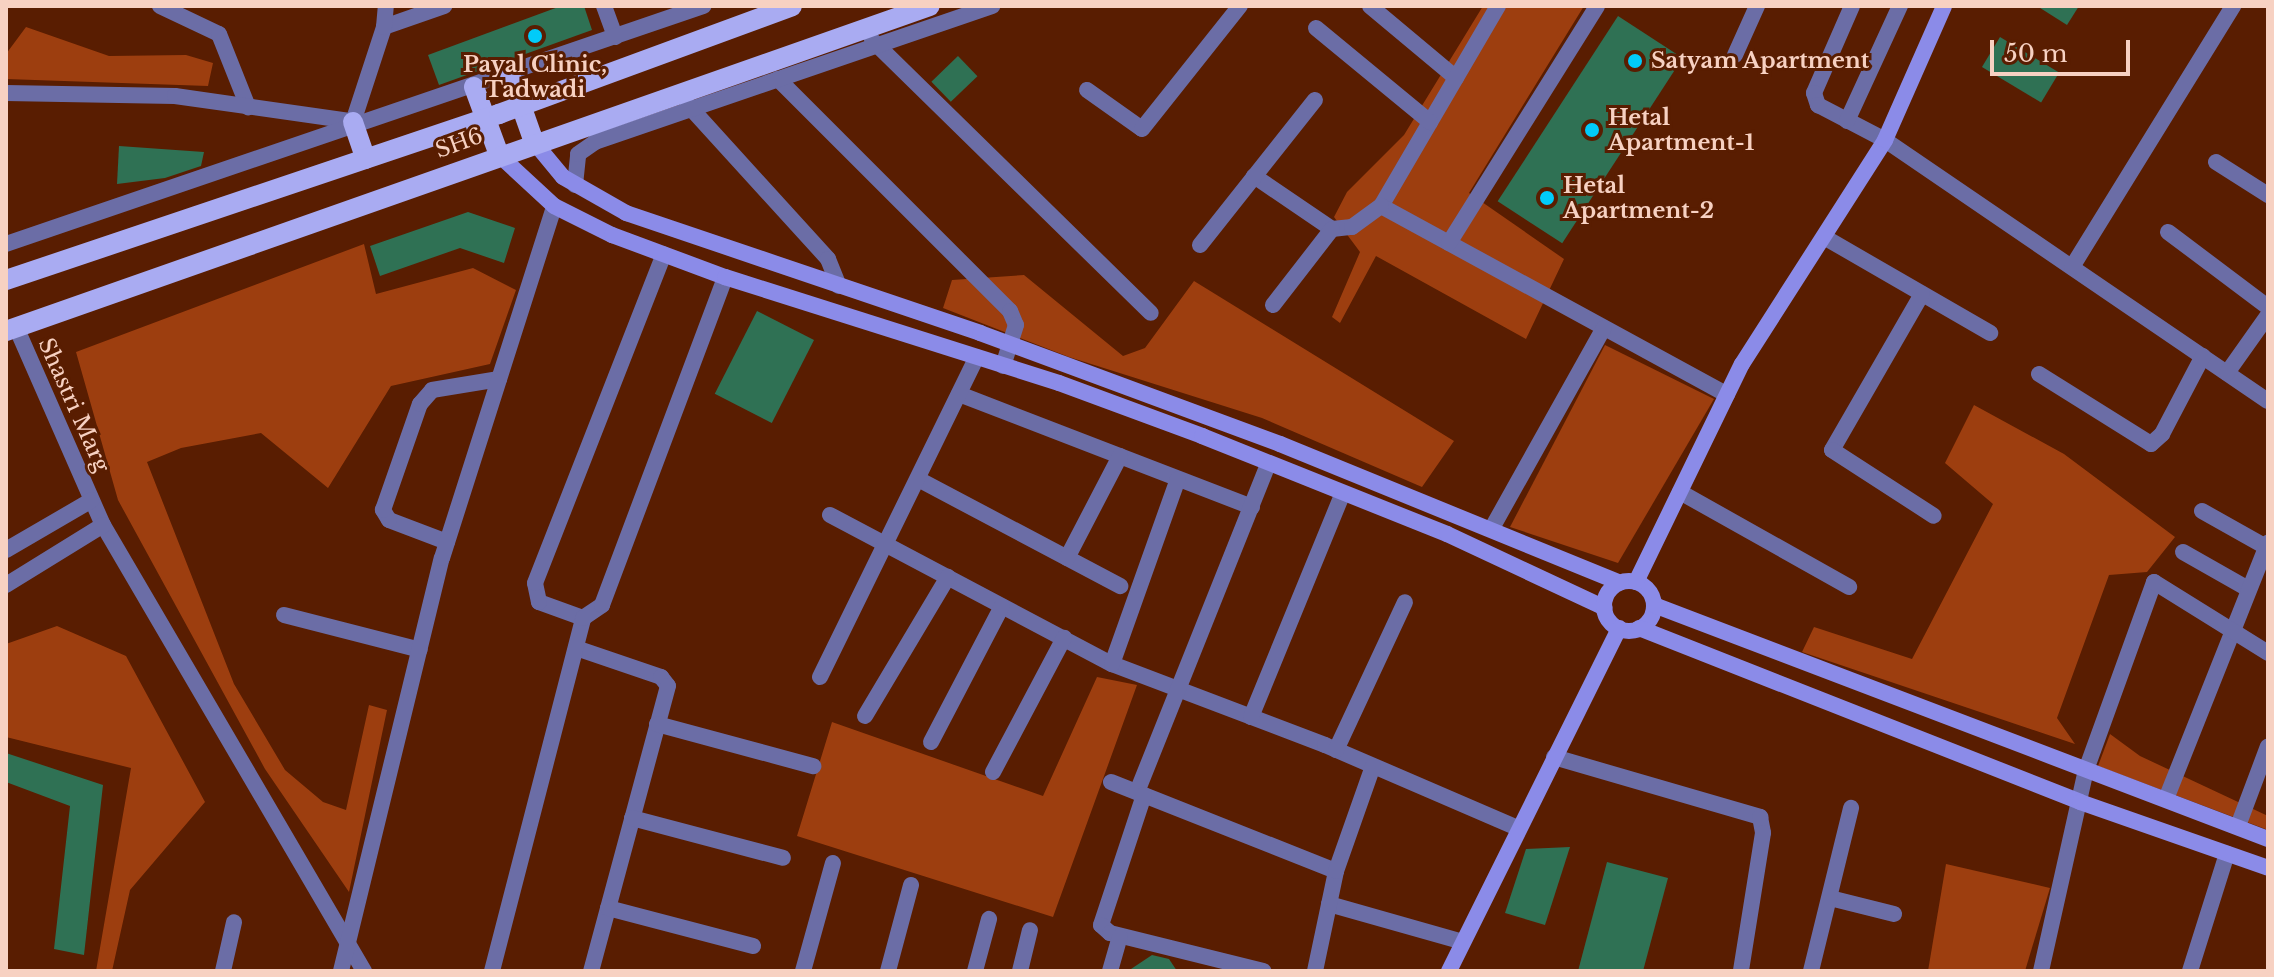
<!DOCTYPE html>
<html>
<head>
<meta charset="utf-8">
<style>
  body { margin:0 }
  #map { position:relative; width:2274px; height:977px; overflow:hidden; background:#591d01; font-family:"Libre Baskerville",serif }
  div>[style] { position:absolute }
  .forest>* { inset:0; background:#9d3e0f }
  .building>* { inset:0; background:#2f7154; transform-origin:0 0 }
  .street>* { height:16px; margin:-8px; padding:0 8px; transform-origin:8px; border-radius:8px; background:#6b6da6 }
  .secondary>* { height:16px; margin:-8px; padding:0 8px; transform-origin:8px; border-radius:8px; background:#8b8be8 }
  .secondary>.ring { margin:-8px; padding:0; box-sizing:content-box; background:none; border:16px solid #8b8be8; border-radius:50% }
  .primary>* { height:20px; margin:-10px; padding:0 10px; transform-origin:10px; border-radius:10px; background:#a9abf2 }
  .dots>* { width:22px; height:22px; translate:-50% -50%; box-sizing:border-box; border:4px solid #591d01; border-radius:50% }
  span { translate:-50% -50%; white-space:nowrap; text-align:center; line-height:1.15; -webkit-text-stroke:6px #591d01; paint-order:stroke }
  .poi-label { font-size:22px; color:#f7d1c2; font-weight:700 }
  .left { translate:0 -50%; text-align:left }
  .street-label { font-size:22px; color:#f7d1c2 }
  .frame { position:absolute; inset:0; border:8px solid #f7d1c2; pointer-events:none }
  .scale { position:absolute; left:1990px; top:40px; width:140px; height:36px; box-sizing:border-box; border:4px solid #f7d1c2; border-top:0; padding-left:10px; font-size:24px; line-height:28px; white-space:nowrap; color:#f7d1c2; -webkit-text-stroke:6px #591d01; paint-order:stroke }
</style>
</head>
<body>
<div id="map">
  <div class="forest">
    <div style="clip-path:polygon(1483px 6px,1584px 6px,1469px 193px,1564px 259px,1526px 339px,1376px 256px,1340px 323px,1332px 317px,1360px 252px,1334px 217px,1347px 192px,1404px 135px)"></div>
    <div style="clip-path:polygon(26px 27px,109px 56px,186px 55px,213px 63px,208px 86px,6px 79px,6px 54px)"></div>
    <div style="clip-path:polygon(364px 244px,376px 294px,473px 268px,516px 290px,490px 364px,391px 386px,328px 488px,261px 433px,181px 448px,147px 462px,234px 684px,285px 770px,323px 802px,346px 810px,369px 705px,387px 710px,349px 892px,265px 769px,118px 500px,76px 352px)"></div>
    <div style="clip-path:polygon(1024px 275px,1123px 356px,1145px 348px,1194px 281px,1454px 441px,1422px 487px,1262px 418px,1069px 357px,943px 308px,952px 280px)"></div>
    <div style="clip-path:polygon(1605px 345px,1714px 399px,1618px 563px,1510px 527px)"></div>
    <div style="clip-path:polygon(1974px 405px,2064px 454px,2175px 537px,2147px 572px,2109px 575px,2057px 718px,2075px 744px,1802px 652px,1814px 627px,1912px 659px,1993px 504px,1945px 463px)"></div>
    <div style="clip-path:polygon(57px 626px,126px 656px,205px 802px,130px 890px,112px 971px,96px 971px,131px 768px,6px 737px,6px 644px)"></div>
    <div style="clip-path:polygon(1097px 677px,1137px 685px,1053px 917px,797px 836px,832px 722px,1043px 796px)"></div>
    <div style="clip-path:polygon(2110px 734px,2140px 756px,2268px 816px,2268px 830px,2098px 766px)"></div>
    <div style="clip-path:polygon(1946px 864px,2050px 888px,2025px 971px,1928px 971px)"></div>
  </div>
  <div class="building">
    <div style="clip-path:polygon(561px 6px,584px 6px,592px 30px,439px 85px,428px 55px)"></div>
    <div style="clip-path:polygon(2037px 6px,2079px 6px,2067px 25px)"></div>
    <div style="left:1618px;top:16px;width:77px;height:221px;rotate:33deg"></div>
    <div style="left:2000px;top:37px;width:69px;height:35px;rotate:31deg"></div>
    <div style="left:958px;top:56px;width:28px;height:37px;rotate:46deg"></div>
    <div style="clip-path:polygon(119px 146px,204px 152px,201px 166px,165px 178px,117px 184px)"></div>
    <div style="clip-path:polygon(468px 212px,515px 228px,504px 263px,460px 248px,380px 276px,370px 246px)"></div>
    <div style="left:757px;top:311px;width:64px;height:93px;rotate:27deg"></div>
    <div style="clip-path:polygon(6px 753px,103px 785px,84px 955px,54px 949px,70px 806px,6px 782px)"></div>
    <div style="clip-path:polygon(1570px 847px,1545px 925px,1505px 913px,1526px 849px)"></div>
    <div style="clip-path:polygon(1607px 862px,1668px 878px,1643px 971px,1578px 971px)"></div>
    <div style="clip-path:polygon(1152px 955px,1169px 959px,1177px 971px,1128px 971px)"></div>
  </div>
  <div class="street">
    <div style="left:160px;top:6px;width:65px;rotate:25.4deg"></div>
    <div style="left:219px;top:34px;width:79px;rotate:68.3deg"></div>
    <div style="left:604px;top:6px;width:33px;rotate:70deg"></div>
    <div style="left:1370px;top:6px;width:112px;rotate:39.9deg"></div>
    <div style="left:1498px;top:6px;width:232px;rotate:120.3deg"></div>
    <div style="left:1381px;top:206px;width:394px;rotate:28.6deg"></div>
    <div style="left:1852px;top:6px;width:95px;rotate:113.6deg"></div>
    <div style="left:1814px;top:93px;width:13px;rotate:72deg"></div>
    <div style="left:1818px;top:105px;width:76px;rotate:27.6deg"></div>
    <div style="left:1885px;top:140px;width:463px;rotate:34.3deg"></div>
    <div style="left:384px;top:27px;width:64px;rotate:-19.3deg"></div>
    <div style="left:1316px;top:28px;width:148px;rotate:39.5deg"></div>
    <div style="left:872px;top:40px;width:390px;rotate:44.4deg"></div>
    <div style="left:1735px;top:55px;width:54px;rotate:-65.8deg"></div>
    <div style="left:778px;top:79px;width:328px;rotate:45deg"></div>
    <div style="left:1010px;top:311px;width:15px;rotate:67deg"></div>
    <div style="left:1016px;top:325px;width:43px;rotate:107.6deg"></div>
    <div style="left:1087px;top:90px;width:67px;rotate:35.3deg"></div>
    <div style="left:1142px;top:129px;width:157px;rotate:-51.5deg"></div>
    <div style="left:6px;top:93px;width:169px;rotate:1deg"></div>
    <div style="left:175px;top:96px;width:178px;rotate:8.1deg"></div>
    <div style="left:688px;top:105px;width:208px;rotate:47.7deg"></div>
    <div style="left:828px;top:259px;width:29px;rotate:68deg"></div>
    <div style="left:1847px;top:121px;width:127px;rotate:-65.3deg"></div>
    <div style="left:353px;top:122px;width:100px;rotate:-71.9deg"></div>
    <div style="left:384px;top:27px;width:21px;rotate:-85deg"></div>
    <div style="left:2216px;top:162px;width:62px;rotate:32.4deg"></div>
    <div style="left:1254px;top:176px;width:94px;rotate:34.2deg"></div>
    <div style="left:1332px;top:229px;width:20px;rotate:-6deg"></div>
    <div style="left:1352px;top:227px;width:36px;rotate:-36deg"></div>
    <div style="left:575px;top:185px;width:31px;rotate:-84deg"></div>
    <div style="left:578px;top:154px;width:21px;rotate:-35deg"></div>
    <div style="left:595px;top:142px;width:420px;rotate:-18.9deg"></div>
    <div style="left:2168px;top:232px;width:125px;rotate:36.9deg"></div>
    <div style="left:1824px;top:237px;width:192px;rotate:30deg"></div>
    <div style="left:1449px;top:243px;width:279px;rotate:-58deg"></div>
    <div style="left:6px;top:244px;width:737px;rotate:-18.85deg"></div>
    <div style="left:1200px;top:245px;width:185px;rotate:-51.6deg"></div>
    <div style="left:2072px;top:267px;width:307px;rotate:-58.3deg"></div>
    <div style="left:1922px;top:294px;width:180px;rotate:120deg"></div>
    <div style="left:1832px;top:450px;width:121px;rotate:32.9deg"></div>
    <div style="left:1273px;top:305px;width:96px;rotate:-52.2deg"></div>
    <div style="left:16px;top:327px;width:216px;rotate:66.3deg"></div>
    <div style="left:103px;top:525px;width:517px;rotate:59.66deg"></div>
    <div style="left:2227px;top:373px;width:71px;rotate:-54.7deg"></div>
    <div style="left:2039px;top:374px;width:132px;rotate:32deg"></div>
    <div style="left:2151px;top:444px;width:15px;rotate:-42deg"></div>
    <div style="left:2162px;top:434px;width:88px;rotate:-62.3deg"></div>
    <div style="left:959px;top:394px;width:314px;rotate:21.1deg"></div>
    <div style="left:918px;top:479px;width:229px;rotate:27.9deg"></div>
    <div style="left:1680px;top:492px;width:194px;rotate:29.3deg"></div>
    <div style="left:2202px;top:511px;width:76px;rotate:29.3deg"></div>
    <div style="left:830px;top:515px;width:319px;rotate:27.9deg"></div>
    <div style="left:1112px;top:664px;width:228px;rotate:20.8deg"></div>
    <div style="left:1325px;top:745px;width:210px;rotate:23.3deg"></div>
    <div style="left:1492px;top:528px;width:229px;rotate:-60.8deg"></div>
    <div style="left:447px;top:542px;width:62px;rotate:-159.2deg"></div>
    <div style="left:389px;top:520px;width:12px;rotate:-121deg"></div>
    <div style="left:383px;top:510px;width:112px;rotate:-70.8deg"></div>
    <div style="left:420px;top:404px;width:18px;rotate:-49deg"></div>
    <div style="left:432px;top:390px;width:68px;rotate:-9.3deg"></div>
    <div style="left:6px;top:550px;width:99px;rotate:-30.2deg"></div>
    <div style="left:2183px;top:552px;width:75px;rotate:29.6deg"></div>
    <div style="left:1067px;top:558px;width:115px;rotate:-62.5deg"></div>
    <div style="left:6px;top:585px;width:114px;rotate:-31.7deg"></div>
    <div style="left:284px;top:615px;width:140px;rotate:14.4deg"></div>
    <div style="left:583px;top:618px;width:47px;rotate:-160deg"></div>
    <div style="left:539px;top:602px;width:19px;rotate:-102deg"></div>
    <div style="left:535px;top:583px;width:353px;rotate:-68.6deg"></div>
    <div style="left:576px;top:648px;width:90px;rotate:18.8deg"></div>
    <div style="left:661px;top:677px;width:11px;rotate:52deg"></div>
    <div style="left:668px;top:686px;width:295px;rotate:105.1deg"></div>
    <div style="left:1112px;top:664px;width:196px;rotate:-70.4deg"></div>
    <div style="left:820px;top:677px;width:356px;rotate:-63.9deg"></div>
    <div style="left:865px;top:716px;width:162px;rotate:-59.2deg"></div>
    <div style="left:1251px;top:717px;width:242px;rotate:-67.7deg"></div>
    <div style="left:657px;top:724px;width:162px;rotate:15.1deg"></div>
    <div style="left:931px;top:742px;width:153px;rotate:-62.4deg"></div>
    <div style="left:1336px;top:750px;width:163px;rotate:-65deg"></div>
    <div style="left:1554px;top:757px;width:215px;rotate:16.2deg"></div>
    <div style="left:1760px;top:817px;width:16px;rotate:79deg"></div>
    <div style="left:1763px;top:833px;width:140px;rotate:99.1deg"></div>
    <div style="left:993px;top:772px;width:152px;rotate:-62.1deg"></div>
    <div style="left:1111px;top:782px;width:242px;rotate:21.6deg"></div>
    <div style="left:1137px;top:792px;width:353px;rotate:-68.2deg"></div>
    <div style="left:1144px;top:795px;width:137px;rotate:108.3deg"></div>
    <div style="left:1101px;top:925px;width:12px;rotate:42deg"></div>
    <div style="left:1110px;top:933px;width:158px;rotate:13.9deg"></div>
    <div style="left:2166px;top:799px;width:276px;rotate:-68.3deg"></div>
    <div style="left:632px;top:818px;width:156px;rotate:14.8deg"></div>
    <div style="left:2238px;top:826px;width:85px;rotate:-69.4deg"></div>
    <div style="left:1830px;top:898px;width:66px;rotate:14deg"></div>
    <div style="left:1329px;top:904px;width:139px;rotate:15.8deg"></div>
    <div style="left:608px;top:908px;width:150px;rotate:14.7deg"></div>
    <div style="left:223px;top:971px;width:50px;rotate:-77.3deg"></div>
    <div style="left:341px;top:971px;width:425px;rotate:-76.3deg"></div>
    <div style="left:442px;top:558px;width:369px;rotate:-72.3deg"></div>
    <div style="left:492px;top:971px;width:365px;rotate:-75.5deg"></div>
    <div style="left:583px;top:618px;width:23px;rotate:-34deg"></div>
    <div style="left:602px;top:605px;width:350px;rotate:-69.4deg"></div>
    <div style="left:803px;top:971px;width:112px;rotate:-74.5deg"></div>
    <div style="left:888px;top:971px;width:89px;rotate:-75deg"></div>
    <div style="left:975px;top:971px;width:54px;rotate:-74.9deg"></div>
    <div style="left:1020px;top:971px;width:42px;rotate:-76.3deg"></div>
    <div style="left:1110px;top:971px;width:36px;rotate:-74deg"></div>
    <div style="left:1315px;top:971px;width:102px;rotate:-78.1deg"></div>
    <div style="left:1336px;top:871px;width:111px;rotate:-70.6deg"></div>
    <div style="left:1811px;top:971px;width:168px;rotate:-76.2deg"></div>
    <div style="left:2041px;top:971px;width:206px;rotate:-77.4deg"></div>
    <div style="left:2086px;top:770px;width:200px;rotate:-70.1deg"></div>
    <div style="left:2154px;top:582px;width:134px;rotate:31.9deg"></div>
    <div style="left:2190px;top:971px;width:123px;rotate:-72.5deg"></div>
  </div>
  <div class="secondary">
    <div style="left:534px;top:142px;width:45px;rotate:50.4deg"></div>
    <div style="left:563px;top:177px;width:73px;rotate:29.7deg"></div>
    <div style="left:626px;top:213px;width:374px;rotate:18.7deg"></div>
    <div style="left:980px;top:333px;width:320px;rotate:20.3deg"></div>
    <div style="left:1280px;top:444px;width:367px;rotate:22.2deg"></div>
    <div style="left:499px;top:155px;width:75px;rotate:42.8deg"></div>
    <div style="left:554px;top:206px;width:65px;rotate:26.6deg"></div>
    <div style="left:612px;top:235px;width:121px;rotate:20.4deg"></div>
    <div style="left:725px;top:277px;width:350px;rotate:17.6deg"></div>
    <div style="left:1059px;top:383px;width:153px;rotate:20.3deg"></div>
    <div style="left:1202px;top:436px;width:264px;rotate:21.8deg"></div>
    <div style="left:1447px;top:534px;width:174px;rotate:25.1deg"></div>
    <div class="ring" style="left:1604px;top:581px;width:34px;height:34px"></div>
    <div style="left:1636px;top:582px;width:242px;rotate:-64.1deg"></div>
    <div style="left:1742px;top:364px;width:266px;rotate:-57.4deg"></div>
    <div style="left:1885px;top:140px;width:146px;rotate:-66.2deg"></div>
    <div style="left:1654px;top:605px;width:657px;rotate:20.86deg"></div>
    <div style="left:1639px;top:628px;width:474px;rotate:21.5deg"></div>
    <div style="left:2080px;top:802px;width:199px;rotate:19.3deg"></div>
    <div style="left:1449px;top:971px;width:383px;rotate:-63.6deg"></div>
  </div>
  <div class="primary">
    <div style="left:510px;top:74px;width:72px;rotate:70.6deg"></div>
    <div style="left:474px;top:87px;width:72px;rotate:69.8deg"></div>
    <div style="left:353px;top:122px;width:39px;rotate:71deg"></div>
    <div style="left:6px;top:280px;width:520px;rotate:-18.61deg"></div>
    <div style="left:499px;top:114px;width:312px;rotate:-20.2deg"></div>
    <div style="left:6px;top:331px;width:979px;rotate:-19.38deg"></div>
  </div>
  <div class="dots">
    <div style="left:535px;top:36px;background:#01cbf9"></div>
    <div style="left:1635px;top:61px;background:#01cbf9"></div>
    <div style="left:1592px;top:130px;background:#01cbf9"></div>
    <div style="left:1547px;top:198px;background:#01cbf9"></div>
  </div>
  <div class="poi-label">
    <span class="left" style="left:1651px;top:61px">Satyam Apartment</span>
    <span style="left:535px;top:77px">Payal Clinic,<br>Tadwadi</span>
    <span class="left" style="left:1608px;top:130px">Hetal<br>Apartment-1</span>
    <span class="left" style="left:1563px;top:198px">Hetal<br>Apartment-2</span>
  </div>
  <div class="street-label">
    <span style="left:459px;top:143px;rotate:-20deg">SH6</span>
    <span style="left:74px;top:405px;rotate:66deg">Shastri Marg</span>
  </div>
  <div class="frame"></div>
  <div class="scale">50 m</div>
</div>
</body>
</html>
